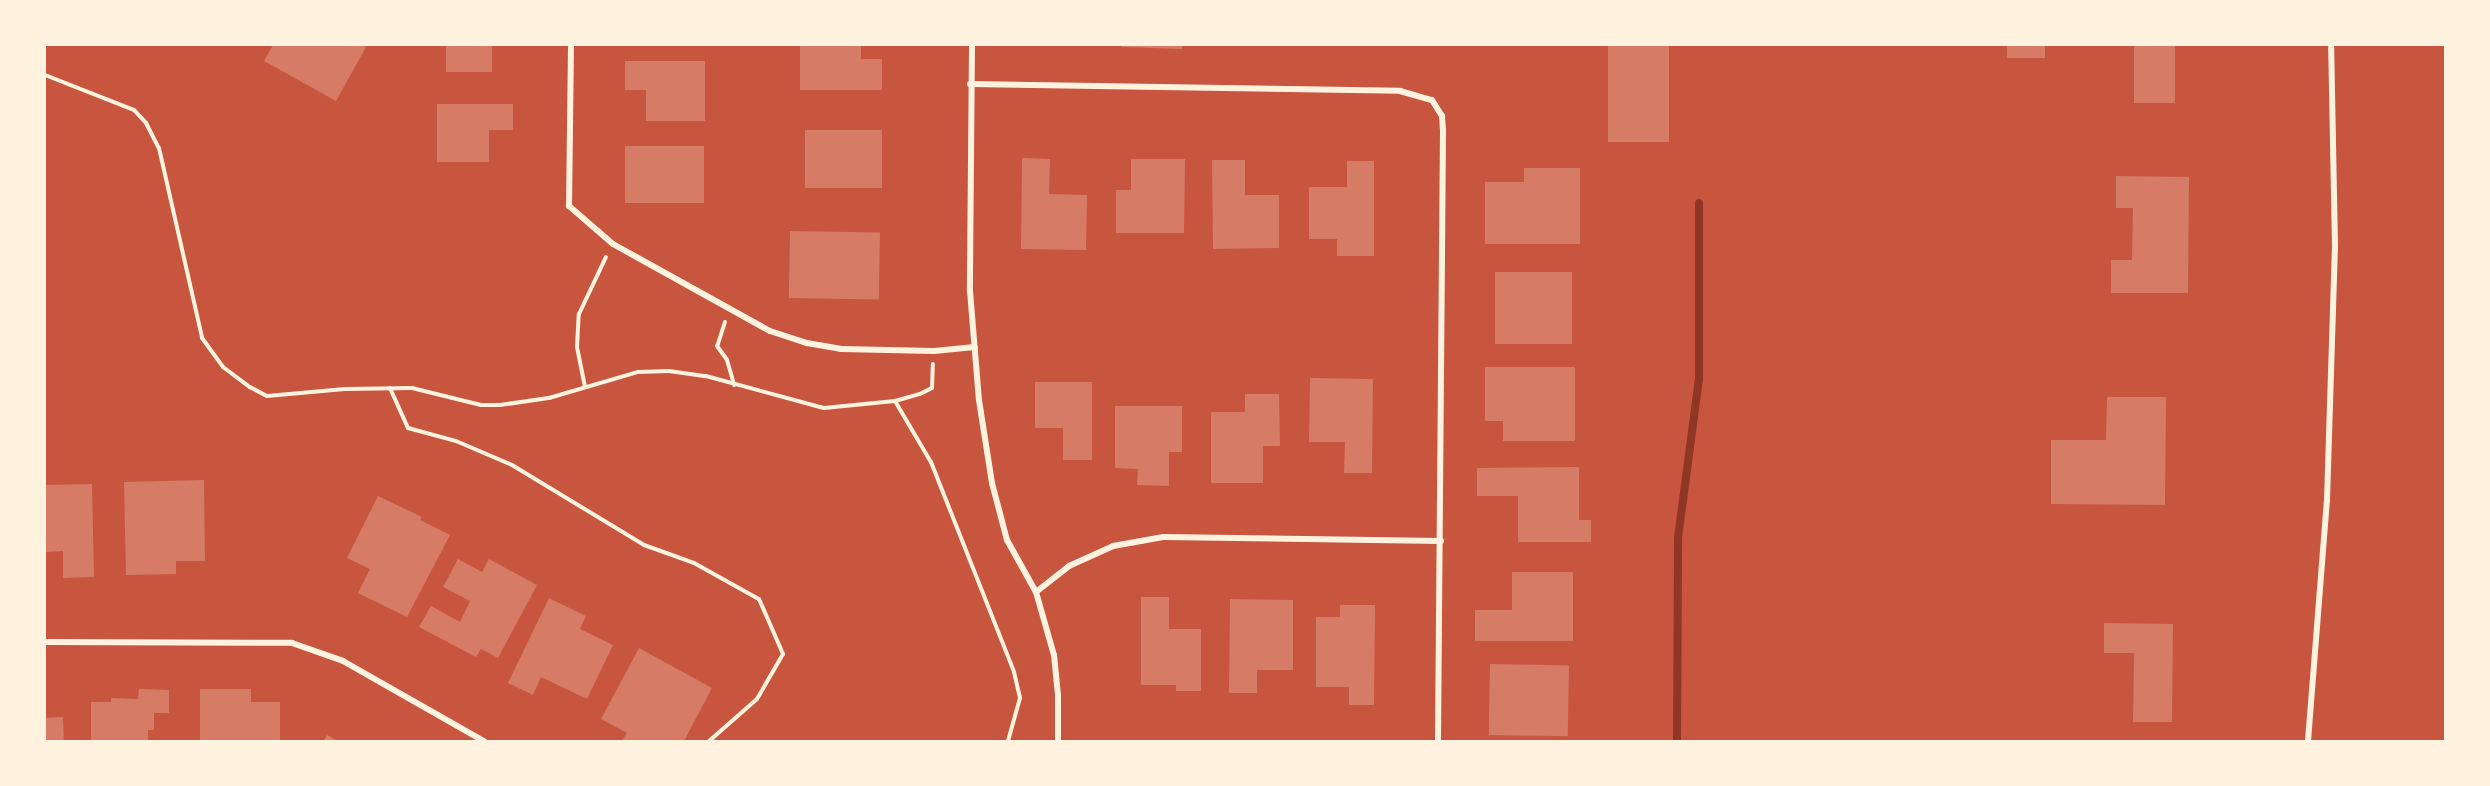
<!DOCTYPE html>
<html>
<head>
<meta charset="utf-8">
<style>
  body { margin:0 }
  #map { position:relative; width:2490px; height:786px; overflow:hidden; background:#c8553d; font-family:Figtree,sans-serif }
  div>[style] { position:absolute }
  .stream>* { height:8px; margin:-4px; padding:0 4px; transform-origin:4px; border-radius:4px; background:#8f3625 }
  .building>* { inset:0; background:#d67c66; transform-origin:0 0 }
  .path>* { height:4px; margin:-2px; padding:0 2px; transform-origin:2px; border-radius:2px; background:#fff3e0 }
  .minor>* { height:6px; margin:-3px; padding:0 3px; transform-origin:3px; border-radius:3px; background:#fff3e0 }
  span { translate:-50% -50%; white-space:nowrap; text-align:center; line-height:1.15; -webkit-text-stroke:5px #fff3e0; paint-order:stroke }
  .frame { position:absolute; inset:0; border:46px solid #fff3e0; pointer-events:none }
</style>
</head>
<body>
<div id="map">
  <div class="stream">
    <div style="left:1677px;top:741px;width:203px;rotate:-89.7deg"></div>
    <div style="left:1678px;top:538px;width:161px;rotate:-82.5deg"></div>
    <div style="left:1699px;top:378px;width:175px;rotate:-90deg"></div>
  </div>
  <div class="building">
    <div style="clip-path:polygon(273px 45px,361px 45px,366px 47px,336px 101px,264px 61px)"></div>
    <div style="left:446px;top:45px;width:46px;height:27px"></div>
    <div style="clip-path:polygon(800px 45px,861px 45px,861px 59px,882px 59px,882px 90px,800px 90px)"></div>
    <div style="clip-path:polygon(1122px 45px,1182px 45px,1182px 49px,1122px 47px)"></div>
    <div style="left:1608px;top:45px;width:61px;height:97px"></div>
    <div style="left:2007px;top:45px;width:38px;height:13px"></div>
    <div style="left:2134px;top:45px;width:41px;height:58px"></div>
    <div style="clip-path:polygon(625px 61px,705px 61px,705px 121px,646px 121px,646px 90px,625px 90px)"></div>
    <div style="clip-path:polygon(437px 104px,513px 104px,513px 130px,489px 130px,489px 162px,437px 162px)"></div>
    <div style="left:805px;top:130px;width:77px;height:58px"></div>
    <div style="left:625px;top:146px;width:79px;height:57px"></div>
    <div style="clip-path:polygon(1022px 158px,1050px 159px,1049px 194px,1087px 195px,1086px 250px,1021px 249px)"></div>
    <div style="clip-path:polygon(1131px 159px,1185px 159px,1184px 233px,1116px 233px,1116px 190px,1131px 190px)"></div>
    <div style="clip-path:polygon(1212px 160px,1245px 160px,1245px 195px,1279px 195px,1279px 248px,1213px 249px)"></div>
    <div style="clip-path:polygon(1347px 161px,1374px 161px,1374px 256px,1337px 256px,1337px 239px,1309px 239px,1309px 187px,1347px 187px)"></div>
    <div style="clip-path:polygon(1524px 168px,1580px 168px,1580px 244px,1485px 244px,1485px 182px,1524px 182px)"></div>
    <div style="clip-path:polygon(2116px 176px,2189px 177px,2188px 293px,2111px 293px,2111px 260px,2132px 260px,2133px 208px,2116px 208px)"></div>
    <div style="left:790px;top:231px;width:90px;height:67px;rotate:1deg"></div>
    <div style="left:1495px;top:272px;width:77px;height:72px"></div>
    <div style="clip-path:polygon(1485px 367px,1575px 367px,1575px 441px,1503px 441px,1503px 421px,1485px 421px)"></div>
    <div style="clip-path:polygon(1310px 378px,1373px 379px,1372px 473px,1344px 473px,1345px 442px,1309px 442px)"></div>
    <div style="clip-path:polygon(1035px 382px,1092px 382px,1092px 460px,1063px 460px,1063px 428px,1035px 428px)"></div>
    <div style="clip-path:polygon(1245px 394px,1279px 394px,1280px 446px,1263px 446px,1263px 483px,1211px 483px,1211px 412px,1245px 412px)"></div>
    <div style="clip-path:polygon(2107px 397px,2166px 397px,2165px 505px,2051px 504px,2051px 440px,2106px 440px)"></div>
    <div style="clip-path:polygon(1115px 406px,1182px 406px,1182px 452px,1169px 452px,1169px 486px,1137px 485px,1138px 469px,1115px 468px)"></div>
    <div style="clip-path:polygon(1579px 467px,1579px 520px,1591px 520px,1591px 542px,1518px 542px,1518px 496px,1477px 496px,1477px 468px)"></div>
    <div style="clip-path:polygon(204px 480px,205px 561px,176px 561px,176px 574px,126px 575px,124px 482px)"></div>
    <div style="clip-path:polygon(92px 484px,94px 577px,63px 578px,63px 551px,45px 552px,45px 485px)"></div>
    <div style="clip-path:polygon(378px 496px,422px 517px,420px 520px,450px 535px,407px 617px,358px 593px,370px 569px,347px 558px)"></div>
    <div style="clip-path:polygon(458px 559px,482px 572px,489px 559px,537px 585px,498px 658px,481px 649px,476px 657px,419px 627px,431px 606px,460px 622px,470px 601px,443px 587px)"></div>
    <div style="clip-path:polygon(1512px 572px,1573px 572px,1573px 641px,1475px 641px,1475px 610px,1512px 610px)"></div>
    <div style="clip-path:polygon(1141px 597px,1169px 597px,1169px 629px,1201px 629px,1201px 691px,1176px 691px,1176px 685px,1141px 685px)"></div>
    <div style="clip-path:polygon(549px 598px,586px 616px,580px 629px,613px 645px,587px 699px,541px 677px,533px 695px,508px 683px)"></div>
    <div style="clip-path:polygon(1230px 599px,1293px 600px,1293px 670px,1257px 670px,1257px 693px,1229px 693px)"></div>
    <div style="clip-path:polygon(1340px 605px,1375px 605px,1374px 705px,1349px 705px,1349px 687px,1316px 687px,1316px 617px,1340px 617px)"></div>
    <div style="clip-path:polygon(2104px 623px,2173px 624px,2172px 722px,2133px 722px,2134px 653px,2104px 653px)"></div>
    <div style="clip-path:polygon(639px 648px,712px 688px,684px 741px,622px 741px,627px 733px,601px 719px)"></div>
    <div style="left:1490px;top:664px;width:79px;height:71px;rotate:1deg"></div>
    <div style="clip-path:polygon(139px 689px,169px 690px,169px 713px,154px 713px,154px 730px,148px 730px,148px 741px,91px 741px,91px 702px,111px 702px,111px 698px,138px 699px)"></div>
    <div style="clip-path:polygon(200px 689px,251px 689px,251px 702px,280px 702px,280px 741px,200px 741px)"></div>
    <div style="left:63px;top:717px;width:24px;height:18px;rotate:88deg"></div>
    <div style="clip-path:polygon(327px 735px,338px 741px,324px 741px)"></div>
  </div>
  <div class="path">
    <div style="left:45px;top:75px;width:96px;rotate:21.5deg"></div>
    <div style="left:134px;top:110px;width:18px;rotate:47deg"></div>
    <div style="left:146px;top:123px;width:28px;rotate:63deg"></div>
    <div style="left:159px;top:148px;width:195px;rotate:77.2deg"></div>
    <div style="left:202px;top:338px;width:36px;rotate:54deg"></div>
    <div style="left:223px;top:367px;width:34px;rotate:37deg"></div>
    <div style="left:250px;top:387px;width:19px;rotate:28deg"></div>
    <div style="left:267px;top:396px;width:78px;rotate:-5.1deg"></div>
    <div style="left:345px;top:389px;width:67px;rotate:-0.9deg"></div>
    <div style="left:412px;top:388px;width:71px;rotate:13.8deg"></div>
    <div style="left:481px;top:405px;width:19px"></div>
    <div style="left:500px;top:405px;width:49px;rotate:-8.1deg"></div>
    <div style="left:549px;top:398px;width:93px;rotate:-16.3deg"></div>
    <div style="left:638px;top:372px;width:31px;rotate:-2deg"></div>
    <div style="left:669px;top:371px;width:37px;rotate:8deg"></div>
    <div style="left:706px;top:376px;width:122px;rotate:15.2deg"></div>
    <div style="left:824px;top:408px;width:71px;rotate:-5.6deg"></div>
    <div style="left:895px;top:401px;width:26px;rotate:-16deg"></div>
    <div style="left:920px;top:394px;width:13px;rotate:-27deg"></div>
    <div style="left:932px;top:388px;width:24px;rotate:-88deg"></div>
    <div style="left:725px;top:322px;width:25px;rotate:108deg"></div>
    <div style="left:717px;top:346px;width:17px;rotate:54deg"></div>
    <div style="left:727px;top:360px;width:26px;rotate:74deg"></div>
    <div style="left:585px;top:387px;width:41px;rotate:-101.3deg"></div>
    <div style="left:577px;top:347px;width:33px;rotate:-87deg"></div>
    <div style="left:579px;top:314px;width:63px;rotate:-64.7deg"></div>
    <div style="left:390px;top:388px;width:44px;rotate:65.8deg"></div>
    <div style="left:408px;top:428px;width:50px;rotate:15.2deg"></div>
    <div style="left:456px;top:441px;width:61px;rotate:23.2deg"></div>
    <div style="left:512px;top:465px;width:154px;rotate:31.2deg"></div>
    <div style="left:644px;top:545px;width:53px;rotate:19.8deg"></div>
    <div style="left:694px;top:563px;width:74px;rotate:29deg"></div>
    <div style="left:759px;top:599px;width:60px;rotate:66.4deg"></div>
    <div style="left:783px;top:654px;width:52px;rotate:120deg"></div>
    <div style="left:757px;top:699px;width:64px;rotate:138.8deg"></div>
    <div style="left:895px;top:401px;width:71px;rotate:59.5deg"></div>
    <div style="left:931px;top:462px;width:226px;rotate:68.4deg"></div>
    <div style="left:1014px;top:672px;width:27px;rotate:77deg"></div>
    <div style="left:1020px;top:698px;width:45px;rotate:105.6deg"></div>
  </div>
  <div class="minor">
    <div style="left:571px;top:45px;width:161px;rotate:90.7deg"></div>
    <div style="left:569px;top:206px;width:58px;rotate:40.8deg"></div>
    <div style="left:613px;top:244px;width:179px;rotate:29deg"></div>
    <div style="left:770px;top:331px;width:39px;rotate:18deg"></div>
    <div style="left:807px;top:343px;width:35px;rotate:10deg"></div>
    <div style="left:841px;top:349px;width:93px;rotate:1.2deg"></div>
    <div style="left:934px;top:351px;width:41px;rotate:-5.6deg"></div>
    <div style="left:972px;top:45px;width:246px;rotate:90.5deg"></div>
    <div style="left:970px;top:291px;width:109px;rotate:85.3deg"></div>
    <div style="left:979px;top:400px;width:84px;rotate:81.1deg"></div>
    <div style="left:992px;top:483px;width:59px;rotate:75.3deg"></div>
    <div style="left:1007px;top:540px;width:60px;rotate:60.9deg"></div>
    <div style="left:1036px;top:592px;width:66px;rotate:74.1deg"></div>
    <div style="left:1054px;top:655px;width:40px;rotate:84.3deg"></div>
    <div style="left:1058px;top:695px;width:46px;rotate:90deg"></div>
    <div style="left:970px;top:84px;width:430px;rotate:0.9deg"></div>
    <div style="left:1400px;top:91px;width:33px;rotate:16deg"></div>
    <div style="left:1432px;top:100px;width:19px;rotate:58deg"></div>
    <div style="left:1442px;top:116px;width:14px;rotate:86deg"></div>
    <div style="left:1443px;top:130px;width:611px;rotate:90.47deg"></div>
    <div style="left:1036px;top:592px;width:42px;rotate:-38.2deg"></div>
    <div style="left:1069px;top:566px;width:48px;rotate:-24.4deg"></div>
    <div style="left:1113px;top:546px;width:51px;rotate:-10.2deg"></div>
    <div style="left:1163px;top:537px;width:278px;rotate:0.8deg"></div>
    <div style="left:45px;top:642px;width:247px;rotate:0.2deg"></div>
    <div style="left:292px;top:643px;width:54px;rotate:19.4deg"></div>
    <div style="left:343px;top:661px;width:162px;rotate:29.6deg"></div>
    <div style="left:2308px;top:741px;width:242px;rotate:-85.5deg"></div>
    <div style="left:2327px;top:500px;width:253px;rotate:-88.2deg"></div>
    <div style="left:2335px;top:247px;width:202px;rotate:-91.1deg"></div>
  </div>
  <div class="frame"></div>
</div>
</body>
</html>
